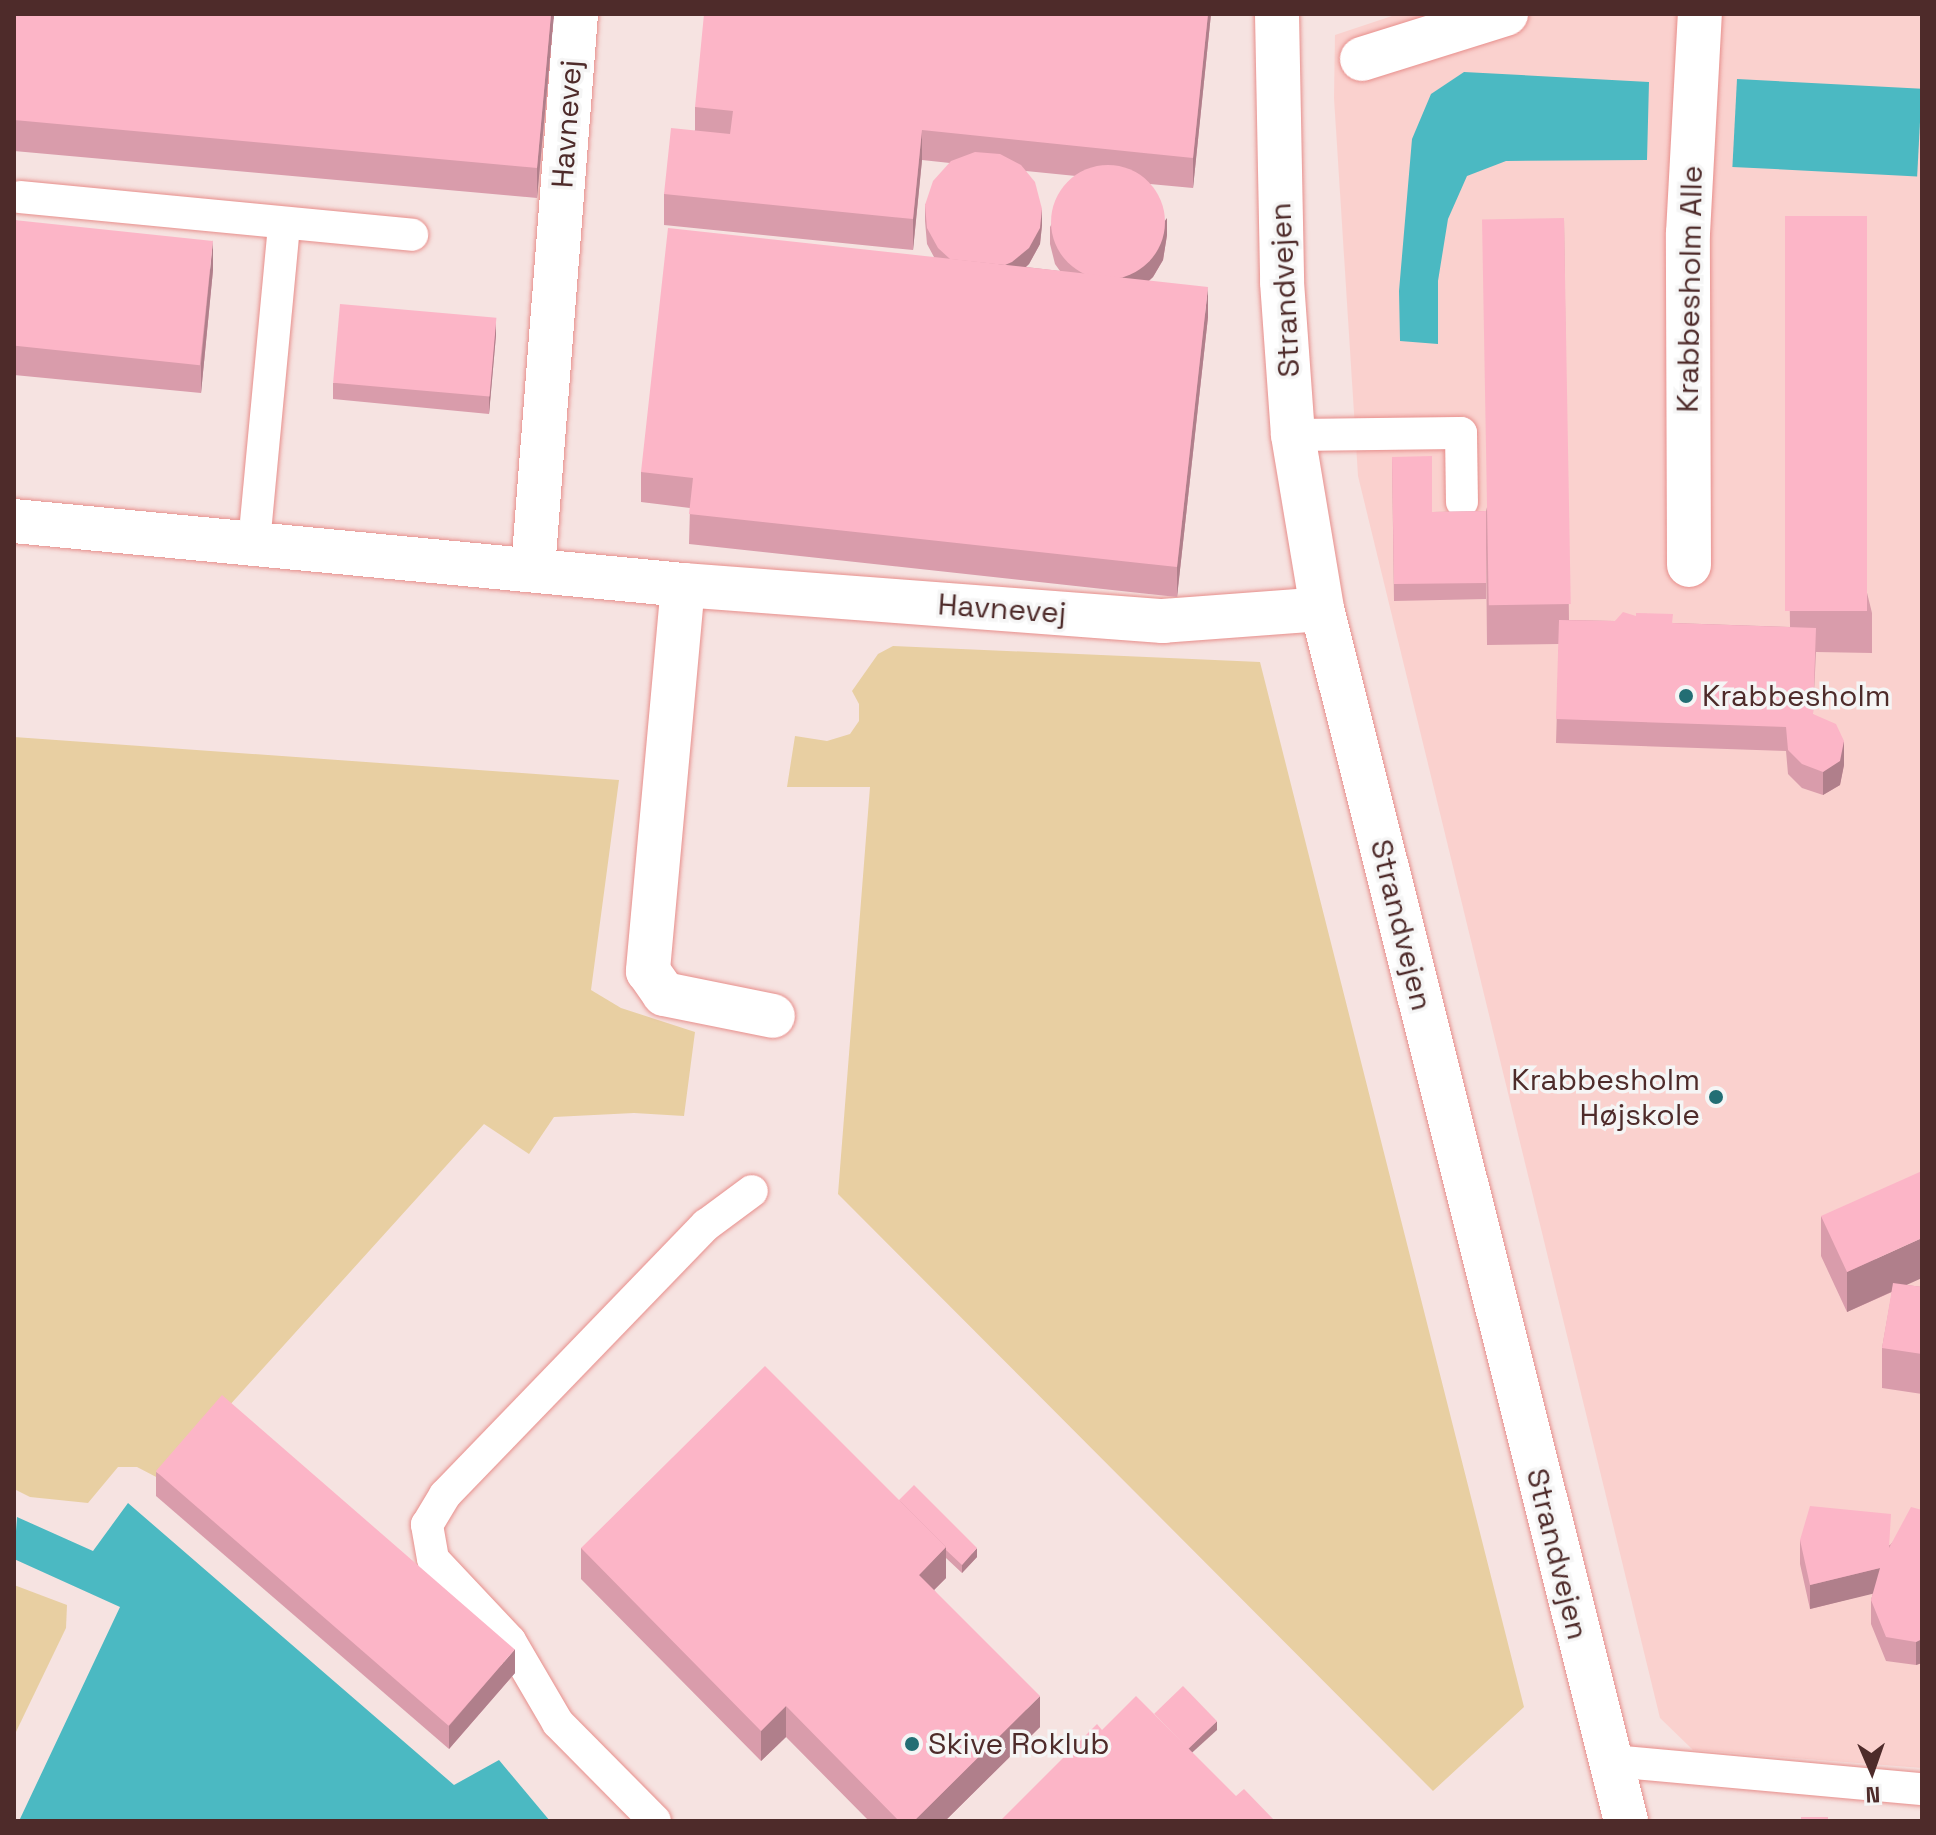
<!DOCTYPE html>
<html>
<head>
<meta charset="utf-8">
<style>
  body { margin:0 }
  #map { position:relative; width:1936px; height:1835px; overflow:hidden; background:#f6e3e1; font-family:"Space Grotesk",sans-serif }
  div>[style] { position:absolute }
  .built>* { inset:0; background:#fad1ce }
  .green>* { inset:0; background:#e8cfa2 }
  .water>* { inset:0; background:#4bb9c2; transform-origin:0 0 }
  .roads { filter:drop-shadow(0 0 2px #e78f8c) drop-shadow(0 0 2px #e78f8c) }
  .service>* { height:32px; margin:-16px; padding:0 16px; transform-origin:16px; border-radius:16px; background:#fff }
  .minor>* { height:44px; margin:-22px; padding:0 22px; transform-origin:22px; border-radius:22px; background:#fff }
  .tertiary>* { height:44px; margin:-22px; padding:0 22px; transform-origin:22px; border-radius:22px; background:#fff }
  .wall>* { inset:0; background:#d99cab }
  .shaded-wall>* { inset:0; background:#b07f8b }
  .building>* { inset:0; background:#fcb5c7; transform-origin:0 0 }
  .round { border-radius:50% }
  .dots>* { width:22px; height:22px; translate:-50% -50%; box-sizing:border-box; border:4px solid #f5f5f5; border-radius:50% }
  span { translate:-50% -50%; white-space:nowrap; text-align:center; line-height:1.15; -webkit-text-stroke:7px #f5f5f5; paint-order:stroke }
  .street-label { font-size:30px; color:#4e2b2a }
  .poi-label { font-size:30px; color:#4e2b2a }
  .left { translate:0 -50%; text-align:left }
  .right { translate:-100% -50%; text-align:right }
  .frame { position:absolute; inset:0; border:16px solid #4e2b2a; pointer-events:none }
  .north { position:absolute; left:1832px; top:1731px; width:80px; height:80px; -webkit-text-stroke:6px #f5f5f5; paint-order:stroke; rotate:178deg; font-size:22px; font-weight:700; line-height:32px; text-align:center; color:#4e2b2a }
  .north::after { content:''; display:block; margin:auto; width:28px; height:36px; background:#4e2b2a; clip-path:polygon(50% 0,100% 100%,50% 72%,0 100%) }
</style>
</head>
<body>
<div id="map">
  <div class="built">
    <div style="clip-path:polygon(1398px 14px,1922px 14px,1922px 1768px,1693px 1750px,1660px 1718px,1358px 476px,1334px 98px,1335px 35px)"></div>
  </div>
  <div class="green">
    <div style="clip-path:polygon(893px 646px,1260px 662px,1524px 1707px,1433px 1791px,838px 1194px,870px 787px,787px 787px,795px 736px,827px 741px,850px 734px,859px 721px,859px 704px,852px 691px,878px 654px)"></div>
    <div style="clip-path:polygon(14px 737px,619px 780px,591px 990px,621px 1008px,695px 1032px,684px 1116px,634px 1113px,554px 1117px,529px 1154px,484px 1124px,162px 1480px,137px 1467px,118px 1467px,88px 1503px,30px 1497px,14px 1489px)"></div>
    <div style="clip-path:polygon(14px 1585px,67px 1605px,66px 1628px,14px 1736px)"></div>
  </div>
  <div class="water">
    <div style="clip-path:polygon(1464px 72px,1649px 82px,1647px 160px,1506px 161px,1467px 176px,1448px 219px,1438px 281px,1438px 344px,1400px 341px,1399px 291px,1412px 139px,1431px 94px)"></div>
    <div style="left:1737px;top:79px;width:185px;height:88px;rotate:3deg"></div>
    <div style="clip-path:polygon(128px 1503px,454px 1785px,499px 1760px,550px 1821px,19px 1821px,120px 1607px,14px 1559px,17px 1517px,93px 1551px)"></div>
  </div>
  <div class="roads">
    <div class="service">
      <div style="left:20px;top:197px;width:394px;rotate:5.5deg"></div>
      <div style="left:1293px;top:435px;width:168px;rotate:-0.7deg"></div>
      <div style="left:1461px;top:433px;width:69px;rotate:89.2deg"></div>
      <div style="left:254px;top:543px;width:321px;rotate:-84.6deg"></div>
      <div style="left:1612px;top:1761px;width:311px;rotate:5.2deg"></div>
      <div style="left:655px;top:1821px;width:138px;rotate:-134.7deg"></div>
      <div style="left:558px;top:1723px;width:95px;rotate:-120.3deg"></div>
      <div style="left:510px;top:1641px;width:112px;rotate:-133.2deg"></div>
      <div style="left:433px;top:1559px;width:35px;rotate:-100deg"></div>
      <div style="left:427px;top:1525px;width:35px;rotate:-59deg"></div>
      <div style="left:445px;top:1495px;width:376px;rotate:-46deg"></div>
      <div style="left:706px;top:1225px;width:57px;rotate:-36.5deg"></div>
    </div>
    <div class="minor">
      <div style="left:1362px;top:59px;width:151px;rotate:-17.4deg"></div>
      <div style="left:14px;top:521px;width:672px;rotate:5.46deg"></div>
      <div style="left:683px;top:585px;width:481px;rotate:4.3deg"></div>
      <div style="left:1163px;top:621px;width:159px;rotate:-4.3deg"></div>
      <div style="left:1689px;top:565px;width:332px;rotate:-90.2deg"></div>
      <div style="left:1688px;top:233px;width:219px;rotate:-86.9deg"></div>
      <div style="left:533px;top:569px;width:557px;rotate:-85.57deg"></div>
      <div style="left:683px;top:585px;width:388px;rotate:95.2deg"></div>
      <div style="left:648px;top:971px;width:28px;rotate:55deg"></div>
      <div style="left:664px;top:994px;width:111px;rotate:11.4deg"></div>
    </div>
    <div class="tertiary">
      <div style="left:1277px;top:14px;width:268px;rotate:88.9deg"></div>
      <div style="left:1282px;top:282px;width:153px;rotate:85.9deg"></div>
      <div style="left:1293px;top:435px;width:176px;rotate:80.5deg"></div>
      <div style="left:1322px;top:609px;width:1250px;rotate:75.92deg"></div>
    </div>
  </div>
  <div class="wall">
    <div style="clip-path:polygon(14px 14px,554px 14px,537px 198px,14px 151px)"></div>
    <div style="clip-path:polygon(evenodd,1211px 14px,1193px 188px,1150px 184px,1167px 235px,1163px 260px,1153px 277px,1149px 281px,1208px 317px,1177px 597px,689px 544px,690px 508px,641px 502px,641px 472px,934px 257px,927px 244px,925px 221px,925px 205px,950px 163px,922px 160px,913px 250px,664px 225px,664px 194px,695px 130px,695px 107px,1211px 14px,1026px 171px,1076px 176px,1050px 227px,1050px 244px,1055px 264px,1060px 271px,1026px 267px,1029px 264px,1040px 244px,1042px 225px,1026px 171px)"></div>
    <div style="clip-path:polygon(1564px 218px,1569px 620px,1615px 621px,1636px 616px,1673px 623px,1790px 627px,1785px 257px,1872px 613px,1872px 653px,1816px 652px,1813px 714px,1844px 765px,1840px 785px,1823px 795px,1802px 788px,1788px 774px,1786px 751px,1556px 743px,1559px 644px,1487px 645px,1486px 546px,1486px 599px,1394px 601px,1392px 457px,1432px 512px,1486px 511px)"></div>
    <div style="clip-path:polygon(14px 220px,213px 270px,201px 393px,14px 375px)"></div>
    <div style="clip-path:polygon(496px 335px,489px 414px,333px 399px,333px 383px)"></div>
    <div style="clip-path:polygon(1821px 1216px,1907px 1285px,1922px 1287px,1922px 1394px,1882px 1388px,1882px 1348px,1892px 1292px,1847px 1312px,1821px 1256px)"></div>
    <div style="clip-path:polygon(156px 1472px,515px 1673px,449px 1749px,156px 1496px)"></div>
    <div style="clip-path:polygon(899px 1500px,977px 1557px,962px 1573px,946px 1558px,946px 1578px,934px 1590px,1040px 1727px,945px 1821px,869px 1821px,786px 1737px,761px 1761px,581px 1579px,581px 1548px)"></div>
    <div style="clip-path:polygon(1922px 1510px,1922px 1663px,1916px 1665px,1886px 1661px,1871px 1624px,1871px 1600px,1873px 1593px,1810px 1609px,1800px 1564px,1800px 1540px,1890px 1545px)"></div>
  </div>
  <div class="shaded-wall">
    <div style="clip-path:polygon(551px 14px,554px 14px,537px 198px,537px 168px)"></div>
    <div style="clip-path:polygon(1208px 14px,1211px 14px,1193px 188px,1193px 158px)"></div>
    <div style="clip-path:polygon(922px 130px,922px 160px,913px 250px,913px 219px)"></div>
    <div style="clip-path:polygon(1042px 209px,1042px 225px,1040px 244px,1029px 264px,1012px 279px,994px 269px)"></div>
    <div style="clip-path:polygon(1167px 218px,1167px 235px,1163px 260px,1153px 277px,1139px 289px,1121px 280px)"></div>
    <div style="clip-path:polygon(213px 240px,213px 270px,201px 393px,201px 363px)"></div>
    <div style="clip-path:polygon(1208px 287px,1208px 317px,1177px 597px,1177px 567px)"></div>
    <div style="clip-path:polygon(496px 319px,496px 335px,489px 414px,489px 397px)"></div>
    <div style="clip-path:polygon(1844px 741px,1844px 765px,1840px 785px,1823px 795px,1823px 772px)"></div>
    <div style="clip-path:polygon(1922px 1238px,1922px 1278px,1847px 1312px,1847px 1272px)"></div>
    <div style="clip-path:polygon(946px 1547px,946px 1578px,919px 1605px,919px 1575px)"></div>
    <div style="clip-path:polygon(977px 1548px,977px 1557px,962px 1573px,962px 1565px)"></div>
    <div style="clip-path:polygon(1880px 1568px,1880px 1592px,1810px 1609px,1810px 1585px)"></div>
    <div style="clip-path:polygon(1922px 1639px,1922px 1663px,1916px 1665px,1916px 1642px)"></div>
    <div style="clip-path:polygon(515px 1649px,515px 1673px,449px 1749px,449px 1726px)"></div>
    <div style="clip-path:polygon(1040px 1696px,1040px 1727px,945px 1821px,914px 1821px)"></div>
    <div style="clip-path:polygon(786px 1706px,786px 1737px,761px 1761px,761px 1731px)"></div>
    <div style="clip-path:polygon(1217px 1721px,1217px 1730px,1184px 1760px,1184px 1752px)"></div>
  </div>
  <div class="building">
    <div style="clip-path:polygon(14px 14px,551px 14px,537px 168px,14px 120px)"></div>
    <div style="clip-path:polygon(704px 14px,1208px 14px,1193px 158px,922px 130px,913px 219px,664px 194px,671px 128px,730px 134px,733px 111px,695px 107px)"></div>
    <div style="clip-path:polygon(975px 152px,1000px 154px,1021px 165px,1035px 182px,1042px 209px,1040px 228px,1029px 248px,1012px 262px,1005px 265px,950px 259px,938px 248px,927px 228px,925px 205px,933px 181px,951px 161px)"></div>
    <div class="round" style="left:1051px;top:165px;width:114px;height:114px"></div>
    <div style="left:1785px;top:216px;width:82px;height:395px"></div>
    <div style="left:1564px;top:218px;width:386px;height:82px;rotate:89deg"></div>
    <div style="left:14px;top:220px;width:200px;height:125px;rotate:6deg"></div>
    <div style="clip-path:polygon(668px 228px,1208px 287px,1177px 567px,689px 514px,693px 478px,641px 472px)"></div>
    <div style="left:340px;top:304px;width:157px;height:79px;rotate:5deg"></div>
    <div style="clip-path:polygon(1432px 456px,1432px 512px,1486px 511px,1486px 583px,1394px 584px,1392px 457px)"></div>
    <div style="clip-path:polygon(1623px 612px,1636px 616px,1636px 613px,1673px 614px,1672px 623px,1816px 628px,1813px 714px,1836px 724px,1844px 741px,1840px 761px,1823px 772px,1802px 764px,1788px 750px,1786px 727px,1556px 719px,1559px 620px,1615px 621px)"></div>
    <div style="clip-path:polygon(1922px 1171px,1922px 1238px,1847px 1272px,1821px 1216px)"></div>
    <div style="clip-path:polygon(1893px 1283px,1922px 1287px,1922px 1354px,1882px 1348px)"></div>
    <div style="clip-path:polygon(765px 1366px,946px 1547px,919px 1575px,1040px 1696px,914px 1821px,899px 1821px,786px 1706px,761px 1731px,581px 1548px)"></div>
    <div style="left:222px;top:1395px;width:388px;height:101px;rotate:41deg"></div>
    <div style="clip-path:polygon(914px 1485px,977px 1548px,962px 1565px,946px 1550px,946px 1547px,899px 1500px)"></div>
    <div style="clip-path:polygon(1810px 1506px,1891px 1514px,1889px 1548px,1911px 1507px,1922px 1510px,1922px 1639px,1916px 1642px,1886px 1637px,1871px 1600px,1880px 1568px,1810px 1585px,1800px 1540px)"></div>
    <div style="left:1183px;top:1686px;width:49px;height:40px;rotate:46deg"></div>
    <div style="clip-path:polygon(1136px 1696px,1236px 1796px,1244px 1789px,1275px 1821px,1000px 1821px,1097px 1724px,1102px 1730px)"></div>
    <div style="left:1801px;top:1817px;width:27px;height:4px"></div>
  </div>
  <div class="dots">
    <div style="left:1686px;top:696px;background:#236e74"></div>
    <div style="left:1716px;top:1097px;background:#236e74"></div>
    <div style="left:912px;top:1744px;background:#236e74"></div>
  </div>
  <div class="street-label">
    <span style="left:567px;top:124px;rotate:-86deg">Havnevej</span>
    <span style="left:1690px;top:289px;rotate:-89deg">Krabbesholm Alle</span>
    <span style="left:1285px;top:290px;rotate:-93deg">Strandvejen</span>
    <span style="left:1002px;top:609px;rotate:4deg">Havnevej</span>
    <span style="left:1401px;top:925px;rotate:76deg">Strandvejen</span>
    <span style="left:1557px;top:1554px;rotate:76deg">Strandvejen</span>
  </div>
  <div class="poi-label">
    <span class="left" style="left:1702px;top:696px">Krabbesholm</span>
    <span class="right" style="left:1700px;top:1097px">Krabbesholm<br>Højskole</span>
    <span class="left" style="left:928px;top:1744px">Skive Roklub</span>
  </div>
  <div class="frame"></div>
  <div class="north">N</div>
</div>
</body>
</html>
